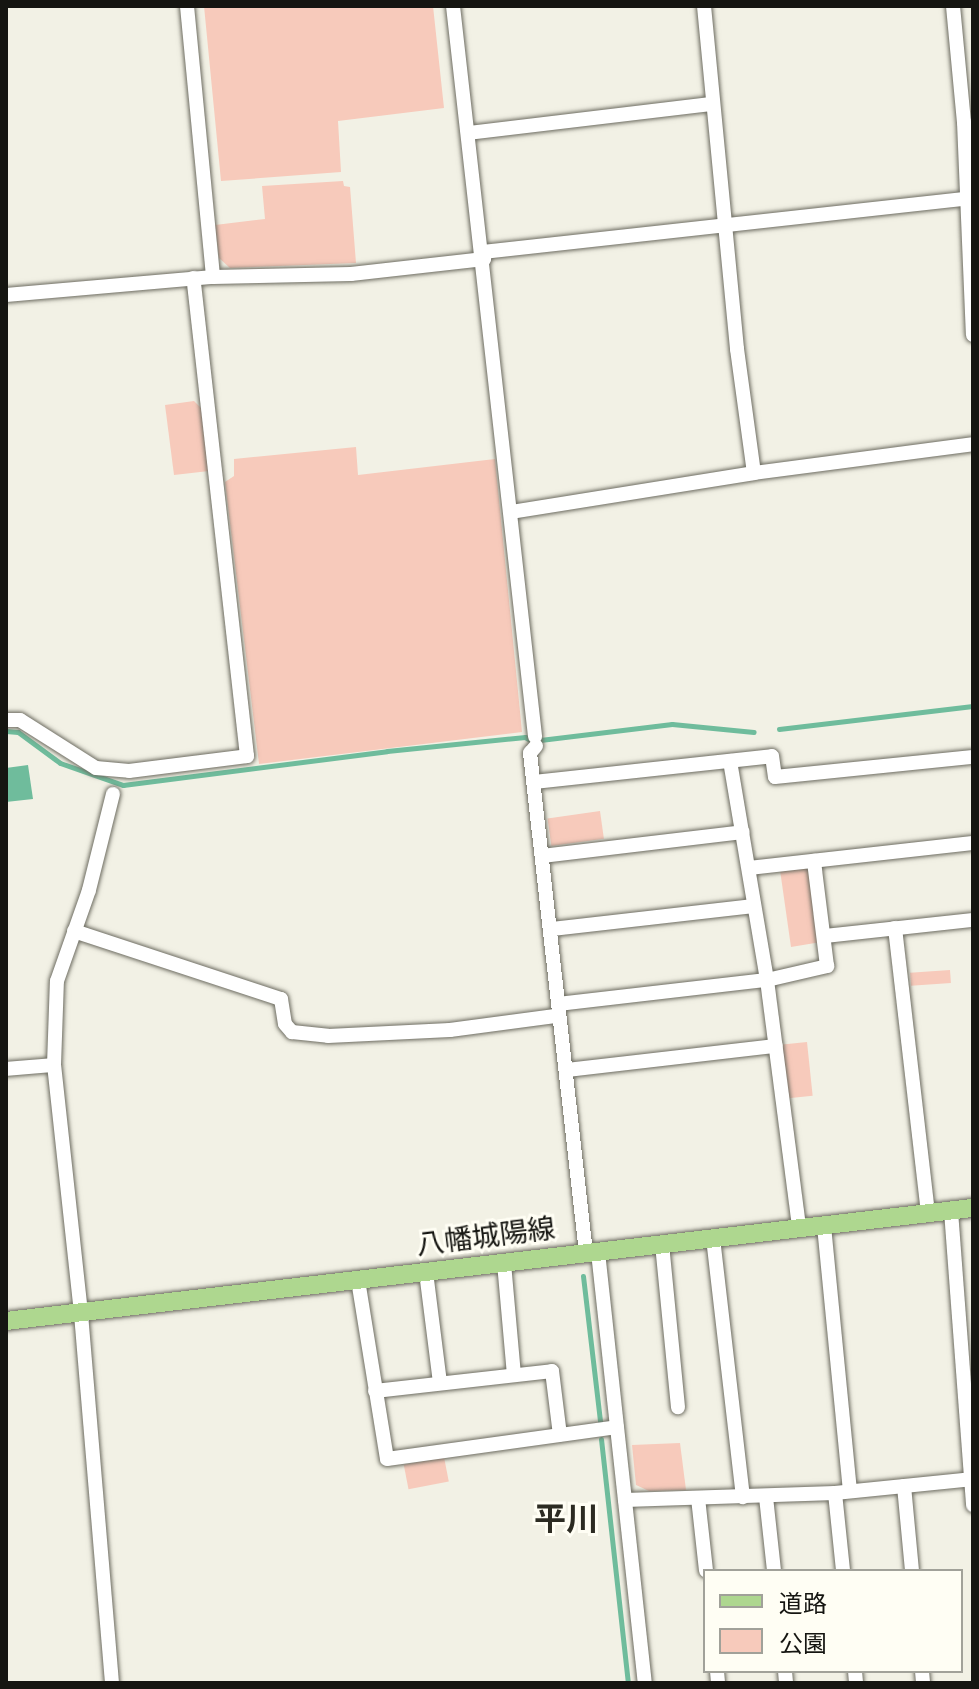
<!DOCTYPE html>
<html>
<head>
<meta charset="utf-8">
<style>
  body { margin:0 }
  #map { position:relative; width:979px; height:1689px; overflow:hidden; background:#f2f1e5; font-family:"Varela Round","Noto Sans JP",sans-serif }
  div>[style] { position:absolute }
  .green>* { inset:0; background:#f7cabb; transform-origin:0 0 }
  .water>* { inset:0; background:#6fbc9c }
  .stream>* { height:5px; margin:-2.5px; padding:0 2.5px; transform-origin:2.5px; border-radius:2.5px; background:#6fbc9c }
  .roads { filter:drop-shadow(0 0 2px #6d6c61) drop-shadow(0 0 2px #6d6c61) }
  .minor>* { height:14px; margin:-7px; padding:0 7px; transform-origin:7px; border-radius:7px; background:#fff }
  .major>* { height:18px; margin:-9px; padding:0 9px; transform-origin:9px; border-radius:9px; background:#aed78f }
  span { translate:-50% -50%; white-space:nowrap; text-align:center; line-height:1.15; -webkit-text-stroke:6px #fffef4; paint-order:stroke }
  .street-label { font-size:28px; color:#151511 }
  .quarter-label { font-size:32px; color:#2c2b22; font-weight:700 }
  .frame { position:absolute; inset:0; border:8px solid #151511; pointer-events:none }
  .legend { position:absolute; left:703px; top:1569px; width:260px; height:104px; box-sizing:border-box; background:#fffef4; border:2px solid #a1a199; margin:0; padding:10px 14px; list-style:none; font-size:24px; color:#151511 }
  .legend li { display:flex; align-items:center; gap:16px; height:40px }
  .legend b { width:40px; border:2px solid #a1a199 }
</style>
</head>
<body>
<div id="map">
  <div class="green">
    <div style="clip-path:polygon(204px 6px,433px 6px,444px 108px,338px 121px,341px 172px,221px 181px)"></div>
    <div style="clip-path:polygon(343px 181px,344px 186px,350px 187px,356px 263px,230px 268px,219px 258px,215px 225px,265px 219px,262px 186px)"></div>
    <div style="clip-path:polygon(194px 401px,203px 410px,209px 471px,174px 475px,165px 405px)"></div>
    <div style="clip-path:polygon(356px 447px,358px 475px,495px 459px,522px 732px,259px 764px,225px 482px,234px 476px,234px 459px)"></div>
    <div style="left:600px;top:811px;width:28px;height:53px;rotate:82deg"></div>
    <div style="clip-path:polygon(804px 867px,811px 872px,821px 942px,791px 947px,780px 870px)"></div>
    <div style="left:950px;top:970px;width:13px;height:40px;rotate:86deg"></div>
    <div style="left:807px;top:1042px;width:54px;height:27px;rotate:84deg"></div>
    <div style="clip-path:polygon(680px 1443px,686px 1490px,649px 1491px,636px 1485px,632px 1445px)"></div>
    <div style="left:444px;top:1457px;width:25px;height:41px;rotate:79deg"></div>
  </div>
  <div class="water">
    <div style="clip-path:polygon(28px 765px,33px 799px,6px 802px,6px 768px)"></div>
  </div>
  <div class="stream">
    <div style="left:779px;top:729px;width:195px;rotate:-6.8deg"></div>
    <div style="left:6px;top:731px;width:12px;rotate:5deg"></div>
    <div style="left:18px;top:732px;width:52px;rotate:36.4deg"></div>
    <div style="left:60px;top:763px;width:67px;rotate:19.2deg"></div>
    <div style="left:123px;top:785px;width:266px;rotate:-7.3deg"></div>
    <div style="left:387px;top:751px;width:139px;rotate:-5.8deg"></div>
    <div style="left:525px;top:737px;width:8px;rotate:30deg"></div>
    <div style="left:532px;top:741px;width:141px;rotate:-6.9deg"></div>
    <div style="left:672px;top:724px;width:82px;rotate:5.6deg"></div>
    <div style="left:583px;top:1276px;width:146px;rotate:83.3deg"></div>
    <div style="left:601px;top:1439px;width:245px;rotate:83.7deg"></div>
  </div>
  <div class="roads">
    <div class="minor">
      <div style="left:187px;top:6px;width:272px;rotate:84.5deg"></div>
      <div style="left:453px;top:6px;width:735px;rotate:83.59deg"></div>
      <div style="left:704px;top:6px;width:345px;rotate:84.5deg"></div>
      <div style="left:737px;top:349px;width:125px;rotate:82.2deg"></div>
      <div style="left:953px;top:6px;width:117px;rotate:84.6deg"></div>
      <div style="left:964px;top:122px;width:213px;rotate:87.6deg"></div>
      <div style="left:468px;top:133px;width:246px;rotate:-6.8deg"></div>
      <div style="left:483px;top:252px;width:493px;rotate:-6.3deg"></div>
      <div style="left:6px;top:295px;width:208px;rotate:-5deg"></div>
      <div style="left:213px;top:277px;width:138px;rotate:-1.2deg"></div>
      <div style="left:351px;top:274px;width:134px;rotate:-6.4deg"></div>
      <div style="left:511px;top:512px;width:246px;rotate:-9.1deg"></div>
      <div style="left:754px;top:473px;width:221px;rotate:-7.5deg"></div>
      <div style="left:6px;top:720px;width:14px"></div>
      <div style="left:20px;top:720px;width:90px;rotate:32.3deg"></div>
      <div style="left:96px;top:768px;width:33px;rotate:5deg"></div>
      <div style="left:129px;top:771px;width:119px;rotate:-7.2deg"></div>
      <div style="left:247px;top:756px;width:481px;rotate:-96.4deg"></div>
      <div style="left:536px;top:746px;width:9px;rotate:131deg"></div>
      <div style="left:530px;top:753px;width:503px;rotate:83.61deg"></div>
      <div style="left:730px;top:761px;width:222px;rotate:80.4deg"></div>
      <div style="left:767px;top:980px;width:250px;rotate:82.6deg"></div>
      <div style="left:534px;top:782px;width:239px;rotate:-6.2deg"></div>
      <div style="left:772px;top:756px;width:21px;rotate:82deg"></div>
      <div style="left:775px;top:777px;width:199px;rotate:-5.8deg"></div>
      <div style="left:542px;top:856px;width:202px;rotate:-6.8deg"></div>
      <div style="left:749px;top:868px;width:225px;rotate:-6.4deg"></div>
      <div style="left:895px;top:928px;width:287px;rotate:83.4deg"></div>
      <div style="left:552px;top:929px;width:203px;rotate:-6.5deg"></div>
      <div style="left:74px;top:931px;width:218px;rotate:18.2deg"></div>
      <div style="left:281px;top:999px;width:25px;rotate:81deg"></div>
      <div style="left:285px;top:1024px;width:11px;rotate:49deg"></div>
      <div style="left:292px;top:1032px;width:36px;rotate:6deg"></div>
      <div style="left:328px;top:1036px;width:122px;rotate:-2.8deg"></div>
      <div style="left:450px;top:1030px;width:106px;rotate:-7.6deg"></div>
      <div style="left:825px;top:936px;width:149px;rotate:-6.2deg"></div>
      <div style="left:558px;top:1004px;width:210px;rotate:-6.6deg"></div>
      <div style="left:767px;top:980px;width:62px;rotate:-13.1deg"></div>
      <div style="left:827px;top:966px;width:106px;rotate:-97.1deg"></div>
      <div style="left:6px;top:1069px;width:48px;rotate:-4.8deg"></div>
      <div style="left:567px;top:1070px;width:210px;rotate:-6.6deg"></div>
      <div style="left:951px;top:1211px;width:295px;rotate:85.7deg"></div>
      <div style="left:824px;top:1226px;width:266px;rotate:84.4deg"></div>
      <div style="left:713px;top:1238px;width:261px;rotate:83.4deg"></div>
      <div style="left:662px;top:1244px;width:164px;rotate:84.4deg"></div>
      <div style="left:598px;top:1252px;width:434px;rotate:83.8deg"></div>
      <div style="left:504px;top:1263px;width:111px;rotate:84.9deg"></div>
      <div style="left:426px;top:1272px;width:112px;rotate:82.8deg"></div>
      <div style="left:358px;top:1280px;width:181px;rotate:80.8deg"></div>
      <div style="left:387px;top:1459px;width:232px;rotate:-7.9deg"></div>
      <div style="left:375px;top:1391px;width:178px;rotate:-6.4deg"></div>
      <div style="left:552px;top:1371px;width:64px;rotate:82.9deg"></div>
      <div style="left:904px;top:1486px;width:85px;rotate:84.6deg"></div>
      <div style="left:835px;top:1493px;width:78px;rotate:84.1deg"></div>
      <div style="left:766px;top:1497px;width:74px;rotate:83.8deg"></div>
      <div style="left:698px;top:1498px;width:73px;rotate:83.7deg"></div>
      <div style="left:625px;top:1500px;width:210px;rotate:-1.9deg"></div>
      <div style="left:835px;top:1493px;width:139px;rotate:-5.8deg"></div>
      <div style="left:717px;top:1671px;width:12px;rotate:85deg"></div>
      <div style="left:785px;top:1671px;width:12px;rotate:85deg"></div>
      <div style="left:855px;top:1671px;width:12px;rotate:85deg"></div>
      <div style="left:922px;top:1671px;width:12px;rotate:85deg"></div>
      <div style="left:112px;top:1683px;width:371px;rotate:-94.8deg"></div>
      <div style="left:81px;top:1313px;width:249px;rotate:-96.2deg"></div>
      <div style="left:54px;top:1065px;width:84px;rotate:-88deg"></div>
      <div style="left:57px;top:981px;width:96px;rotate:-70.6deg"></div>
      <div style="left:89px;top:890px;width:99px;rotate:-76deg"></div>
    </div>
    <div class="major">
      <div style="left:6px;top:1321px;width:974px;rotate:-6.67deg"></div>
    </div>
  </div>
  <div class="street-label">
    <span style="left:486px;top:1237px;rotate:-7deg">八幡城陽線</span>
  </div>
  <div class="quarter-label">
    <span style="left:566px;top:1520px">平川</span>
  </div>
  <div class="frame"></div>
  <ul class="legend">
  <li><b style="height:10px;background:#aed78f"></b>道路</li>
  <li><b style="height:22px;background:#f7cabb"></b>公園</li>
  </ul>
</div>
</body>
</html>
